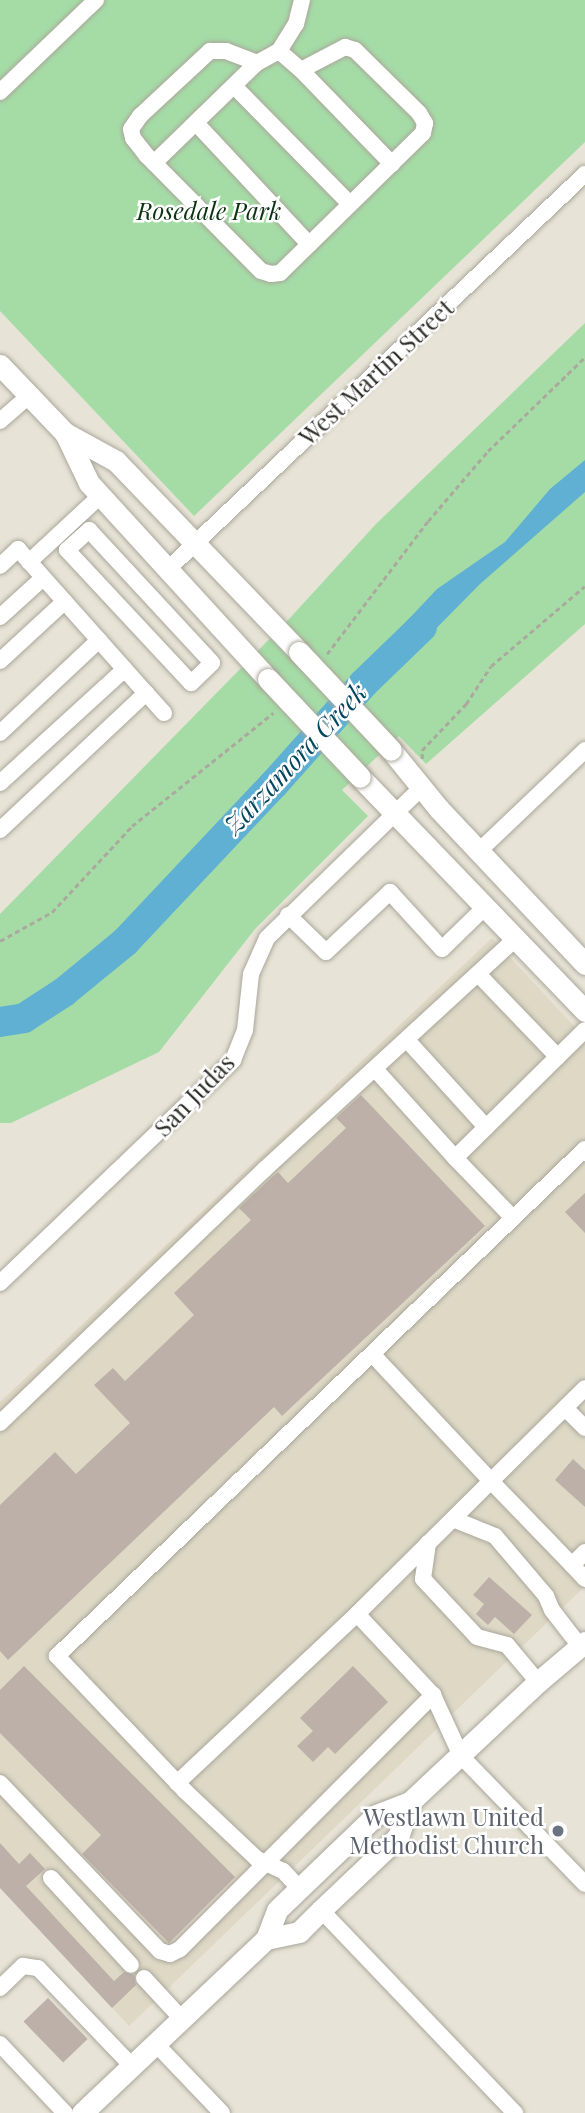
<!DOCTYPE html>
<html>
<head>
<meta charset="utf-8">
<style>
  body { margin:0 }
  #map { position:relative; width:585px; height:2113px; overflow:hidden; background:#e7e3d6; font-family:"Playfair Display",serif }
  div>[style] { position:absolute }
  .built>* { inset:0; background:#ded8c5 }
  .green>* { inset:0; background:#a5dca6 }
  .water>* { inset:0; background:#5fb0d3 }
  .river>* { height:30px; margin:-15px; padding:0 15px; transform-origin:15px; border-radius:15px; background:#5fb0d3 }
  .building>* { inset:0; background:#bdb0a9; transform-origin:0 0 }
  .path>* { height:2.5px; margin-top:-1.25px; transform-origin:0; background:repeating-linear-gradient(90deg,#aba89e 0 5px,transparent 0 8.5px) }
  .roads { filter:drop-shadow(0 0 2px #aaa79b) drop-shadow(0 0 2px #aaa79b) }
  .minor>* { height:16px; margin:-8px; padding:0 8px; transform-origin:8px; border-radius:8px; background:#fff }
  .major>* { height:21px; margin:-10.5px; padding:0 10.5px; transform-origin:10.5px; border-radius:10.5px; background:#fff }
  .bridges { filter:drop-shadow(0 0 2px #aaa79b) drop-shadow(0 0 2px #aaa79b) }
  .major-bridge>* { height:21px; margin:-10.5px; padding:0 10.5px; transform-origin:10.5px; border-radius:10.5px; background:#fff }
  .dots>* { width:19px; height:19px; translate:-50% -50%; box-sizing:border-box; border:4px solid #fff; border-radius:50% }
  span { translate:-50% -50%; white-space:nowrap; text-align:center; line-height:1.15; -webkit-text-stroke:5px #fff; paint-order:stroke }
  .park-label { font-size:24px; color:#0a3210; font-style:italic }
  .street-label { font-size:24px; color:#2c2b26 }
  .worship-label { font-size:24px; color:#5b616d }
  .right { translate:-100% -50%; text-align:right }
  .water-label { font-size:26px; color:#00475f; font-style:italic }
</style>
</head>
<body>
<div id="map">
  <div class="built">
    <div style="clip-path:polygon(492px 938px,585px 1038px,585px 1586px,129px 2026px,0 1887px,0 1402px)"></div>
  </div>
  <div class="green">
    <div style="clip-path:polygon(0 0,585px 0,585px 142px,194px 516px,0 311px)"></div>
    <div style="clip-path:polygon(585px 323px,585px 624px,426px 764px,399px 736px,342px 790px,368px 816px,255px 929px,159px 1052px,11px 1123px,0 1123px,0 914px,289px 619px,376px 524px)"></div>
  </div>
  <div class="water">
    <div style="clip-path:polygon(585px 460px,585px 492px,480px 584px,402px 663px,394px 656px,388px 641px,437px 589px,505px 542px,550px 489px)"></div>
  </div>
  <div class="river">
    <div style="left:0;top:1022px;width:24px;rotate:-9deg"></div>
    <div style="left:24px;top:1018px;width:48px;rotate:-33deg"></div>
    <div style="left:64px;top:992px;width:79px;rotate:-39.3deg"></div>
    <div style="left:125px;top:942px;width:217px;rotate:-46.7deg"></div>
    <div style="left:274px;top:784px;width:134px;rotate:-48.3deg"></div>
    <div style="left:363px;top:684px;width:82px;rotate:-44deg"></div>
  </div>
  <div class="building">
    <div style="clip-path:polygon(361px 1095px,485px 1226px,282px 1416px,274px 1407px,8px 1660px,0 1651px,0 1505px,55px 1452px,76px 1474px,130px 1423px,94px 1385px,113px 1368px,125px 1381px,194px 1315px,174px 1293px,251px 1220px,239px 1208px,272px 1177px,278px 1172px,288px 1183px,346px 1128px,336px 1118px)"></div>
    <div style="clip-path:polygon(585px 1193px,585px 1233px,565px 1212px)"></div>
    <div style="clip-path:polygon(573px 1459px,585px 1470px,585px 1507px,555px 1480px)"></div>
    <div style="clip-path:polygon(489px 1577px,532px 1615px,514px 1634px,495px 1617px,488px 1625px,476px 1614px,484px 1604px,473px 1595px)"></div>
    <div style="clip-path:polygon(24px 1666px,235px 1877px,169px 1943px,82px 1854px,101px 1835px,0 1733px,0 1690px)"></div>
    <div style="clip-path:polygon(353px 1666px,388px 1702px,335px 1754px,328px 1747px,313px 1762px,297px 1746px,313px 1731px,300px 1718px)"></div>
    <div style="clip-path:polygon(0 1843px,19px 1864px,30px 1853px,45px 1869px,26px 1886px,114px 1981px,124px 1972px,134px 1975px,136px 1985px,112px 2008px,0 1888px)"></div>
    <div style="left:48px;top:1998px;width:57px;height:34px;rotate:46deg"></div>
  </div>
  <div class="path">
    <div style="left:327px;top:654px;width:167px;rotate:-52.8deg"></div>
    <div style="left:428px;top:521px;width:92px;rotate:-49.4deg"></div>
    <div style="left:488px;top:451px;width:135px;rotate:-44.1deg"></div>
    <div style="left:422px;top:759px;width:9px;rotate:-90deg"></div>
    <div style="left:422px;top:750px;width:64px;rotate:-46.3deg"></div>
    <div style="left:466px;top:704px;width:45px;rotate:-56.7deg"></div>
    <div style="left:491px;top:666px;width:123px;rotate:-40.4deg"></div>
    <div style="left:0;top:941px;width:60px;rotate:-29.1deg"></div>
    <div style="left:52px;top:912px;width:117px;rotate:-47.1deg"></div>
    <div style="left:132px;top:826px;width:181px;rotate:-38.7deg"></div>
  </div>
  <div class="roads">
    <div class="minor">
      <div style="left:279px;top:51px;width:29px;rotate:41deg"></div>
      <div style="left:301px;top:70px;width:50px;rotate:-27.6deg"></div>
      <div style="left:345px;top:47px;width:10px;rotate:17deg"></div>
      <div style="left:355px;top:50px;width:90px;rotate:44.5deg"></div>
      <div style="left:419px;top:113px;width:12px;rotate:59deg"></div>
      <div style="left:425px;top:123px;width:10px;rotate:101deg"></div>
      <div style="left:423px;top:133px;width:200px;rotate:135.6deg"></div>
      <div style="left:280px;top:273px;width:9px;rotate:174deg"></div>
      <div style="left:271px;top:274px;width:10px;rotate:-163deg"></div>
      <div style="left:261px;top:271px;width:162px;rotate:-134.7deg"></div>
      <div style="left:147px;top:156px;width:23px;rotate:-128deg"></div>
      <div style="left:133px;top:138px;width:9px;rotate:-103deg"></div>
      <div style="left:131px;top:129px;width:16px;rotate:-55deg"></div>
      <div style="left:140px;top:116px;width:96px;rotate:-42.9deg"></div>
      <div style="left:210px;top:51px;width:16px"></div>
      <div style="left:226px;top:51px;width:33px;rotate:21deg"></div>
      <div style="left:257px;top:63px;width:25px;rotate:-29deg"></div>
      <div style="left:279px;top:51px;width:32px;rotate:-58deg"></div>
      <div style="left:296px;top:24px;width:25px;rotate:-76deg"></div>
      <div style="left:301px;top:70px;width:131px;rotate:45.9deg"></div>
      <div style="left:234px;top:86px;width:165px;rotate:45.5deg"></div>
      <div style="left:0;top:92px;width:133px;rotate:-43.8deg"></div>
      <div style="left:196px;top:123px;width:166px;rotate:47deg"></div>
      <div style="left:154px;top:163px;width:144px;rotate:-44.2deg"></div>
      <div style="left:0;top:421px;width:38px;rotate:-41deg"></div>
      <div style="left:89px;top:530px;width:181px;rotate:47.2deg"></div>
      <div style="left:212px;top:663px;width:29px;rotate:136deg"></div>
      <div style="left:191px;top:683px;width:182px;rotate:-133deg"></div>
      <div style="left:67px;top:550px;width:30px;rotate:-42deg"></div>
      <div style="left:29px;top:562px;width:98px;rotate:-42.9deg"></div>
      <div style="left:0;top:566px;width:25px;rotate:-43deg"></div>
      <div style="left:18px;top:549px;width:193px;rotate:48.4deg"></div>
      <div style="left:146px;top:693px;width:200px;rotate:136.8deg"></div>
      <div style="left:167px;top:570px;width:576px;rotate:-43.45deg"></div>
      <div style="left:0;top:617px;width:58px;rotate:-42.2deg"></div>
      <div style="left:0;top:661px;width:88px;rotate:-42.7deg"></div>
      <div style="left:146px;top:693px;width:27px;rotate:48deg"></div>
      <div style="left:0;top:733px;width:136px;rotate:-43.2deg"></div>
      <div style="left:0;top:783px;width:169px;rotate:-42.4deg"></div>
      <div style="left:478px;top:852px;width:148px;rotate:-43.6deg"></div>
      <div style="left:288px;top:915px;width:53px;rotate:44.2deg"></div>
      <div style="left:326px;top:952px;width:88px;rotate:-43.2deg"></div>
      <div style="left:390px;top:892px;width:77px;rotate:47.6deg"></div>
      <div style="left:442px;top:949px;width:62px;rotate:-44.3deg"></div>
      <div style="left:478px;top:974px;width:115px;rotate:46.1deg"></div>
      <div style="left:407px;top:1040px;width:118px;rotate:47.8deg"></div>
      <div style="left:375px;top:1069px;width:120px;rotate:48deg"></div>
      <div style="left:513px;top:1218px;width:83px;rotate:-134deg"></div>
      <div style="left:455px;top:1158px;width:182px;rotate:-44.6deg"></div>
      <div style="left:0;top:1283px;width:323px;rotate:-43.7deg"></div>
      <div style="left:233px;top:1060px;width:32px;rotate:-68deg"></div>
      <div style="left:245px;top:1030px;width:56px;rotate:-83.9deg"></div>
      <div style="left:251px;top:974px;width:39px;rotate:-66deg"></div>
      <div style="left:267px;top:938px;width:215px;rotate:-44.2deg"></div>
      <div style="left:565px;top:1408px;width:28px;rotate:45deg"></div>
      <div style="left:0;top:1423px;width:367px;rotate:-43.8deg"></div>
      <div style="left:265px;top:1169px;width:341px;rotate:-42.6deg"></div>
      <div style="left:453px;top:1519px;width:45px;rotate:22deg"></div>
      <div style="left:495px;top:1536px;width:79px;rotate:49.6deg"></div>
      <div style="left:546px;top:1596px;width:15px;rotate:67deg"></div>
      <div style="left:552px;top:1610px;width:44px;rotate:52.4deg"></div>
      <div style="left:428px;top:1543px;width:36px;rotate:98deg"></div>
      <div style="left:423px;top:1579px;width:79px;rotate:47deg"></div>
      <div style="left:477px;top:1637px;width:31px;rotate:15deg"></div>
      <div style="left:507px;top:1645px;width:48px;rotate:50deg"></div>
      <div style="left:585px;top:1552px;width:18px;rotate:135deg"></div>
      <div style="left:572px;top:1565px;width:19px;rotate:47deg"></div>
      <div style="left:572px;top:1565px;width:117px;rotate:-134deg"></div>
      <div style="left:491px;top:1481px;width:132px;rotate:-44.7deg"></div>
      <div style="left:357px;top:1614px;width:189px;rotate:-44.8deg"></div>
      <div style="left:491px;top:1481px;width:174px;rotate:-133.1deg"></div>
      <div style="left:433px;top:1695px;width:67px;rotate:65.3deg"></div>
      <div style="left:461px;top:1756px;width:178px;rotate:45.9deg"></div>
      <div style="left:0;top:1783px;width:232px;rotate:46.4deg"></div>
      <div style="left:160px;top:1951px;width:10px;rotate:17deg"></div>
      <div style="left:170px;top:1954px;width:11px;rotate:-27deg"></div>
      <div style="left:180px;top:1949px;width:359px;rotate:-45.1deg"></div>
      <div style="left:433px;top:1695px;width:111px;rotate:-133.2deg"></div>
      <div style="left:357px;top:1614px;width:247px;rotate:136.8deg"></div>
      <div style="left:51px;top:1878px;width:118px;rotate:47.4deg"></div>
      <div style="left:300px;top:1889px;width:25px;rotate:-133deg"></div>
      <div style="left:283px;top:1871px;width:29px;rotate:-155deg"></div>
      <div style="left:257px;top:1859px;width:99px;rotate:-136.6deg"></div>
      <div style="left:185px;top:1791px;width:186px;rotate:-133.5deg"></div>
      <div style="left:57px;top:1656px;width:732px;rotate:-43.84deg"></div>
      <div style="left:321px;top:1910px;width:281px;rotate:46.3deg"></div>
      <div style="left:144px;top:1978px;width:54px;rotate:47.2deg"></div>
      <div style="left:0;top:1988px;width:32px;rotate:-44deg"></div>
      <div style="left:23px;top:1966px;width:15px;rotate:8deg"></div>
      <div style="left:38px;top:1968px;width:134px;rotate:46.2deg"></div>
      <div style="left:155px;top:2043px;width:97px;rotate:46.3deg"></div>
      <div style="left:0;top:2044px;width:95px;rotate:46.7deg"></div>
    </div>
    <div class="major">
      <div style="left:0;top:365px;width:94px;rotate:46.3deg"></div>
      <div style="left:65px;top:433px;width:55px;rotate:64.4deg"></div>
      <div style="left:89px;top:483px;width:265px;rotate:47.6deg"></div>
      <div style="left:65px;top:433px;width:58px;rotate:28.8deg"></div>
      <div style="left:116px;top:461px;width:265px;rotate:46.2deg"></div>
      <div style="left:391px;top:750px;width:76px;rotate:50.9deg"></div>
      <div style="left:439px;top:809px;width:213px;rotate:46.7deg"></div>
      <div style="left:360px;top:777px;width:325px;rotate:46.1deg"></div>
      <div style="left:266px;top:1939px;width:34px;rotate:-12deg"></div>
      <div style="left:299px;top:1932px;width:31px;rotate:-45deg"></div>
      <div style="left:321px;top:1910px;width:106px;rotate:-43.5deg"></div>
      <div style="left:398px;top:1837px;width:37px;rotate:-71deg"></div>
      <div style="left:82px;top:2113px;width:253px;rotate:-43.4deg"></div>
      <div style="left:266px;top:1939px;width:31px;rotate:-69deg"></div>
      <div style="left:277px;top:1910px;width:137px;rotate:-43.8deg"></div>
      <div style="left:376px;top:1815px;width:36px;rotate:-21deg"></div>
      <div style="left:410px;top:1802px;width:175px;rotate:-43.2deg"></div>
      <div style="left:538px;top:1682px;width:62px;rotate:-40.4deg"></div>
    </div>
  </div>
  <div class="bridges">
    <div class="major-bridge">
      <div style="left:299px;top:652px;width:134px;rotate:46.8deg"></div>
      <div style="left:268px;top:679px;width:134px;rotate:46.8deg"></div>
    </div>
  </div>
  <div class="dots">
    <div style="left:558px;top:1831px;background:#6b7280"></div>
  </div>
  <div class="park-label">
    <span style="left:209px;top:211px">Rosedale Park</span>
  </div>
  <div class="street-label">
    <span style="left:376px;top:372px;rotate:-43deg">West Martin Street</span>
    <span style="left:194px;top:1095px;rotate:-46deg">San Judas</span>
  </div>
  <div class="worship-label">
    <span class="right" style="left:544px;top:1831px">Westlawn United<br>Methodist Church</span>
  </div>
  <div class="water-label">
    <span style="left:295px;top:758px;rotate:-47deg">Zarzamora Creek</span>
  </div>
</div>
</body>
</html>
